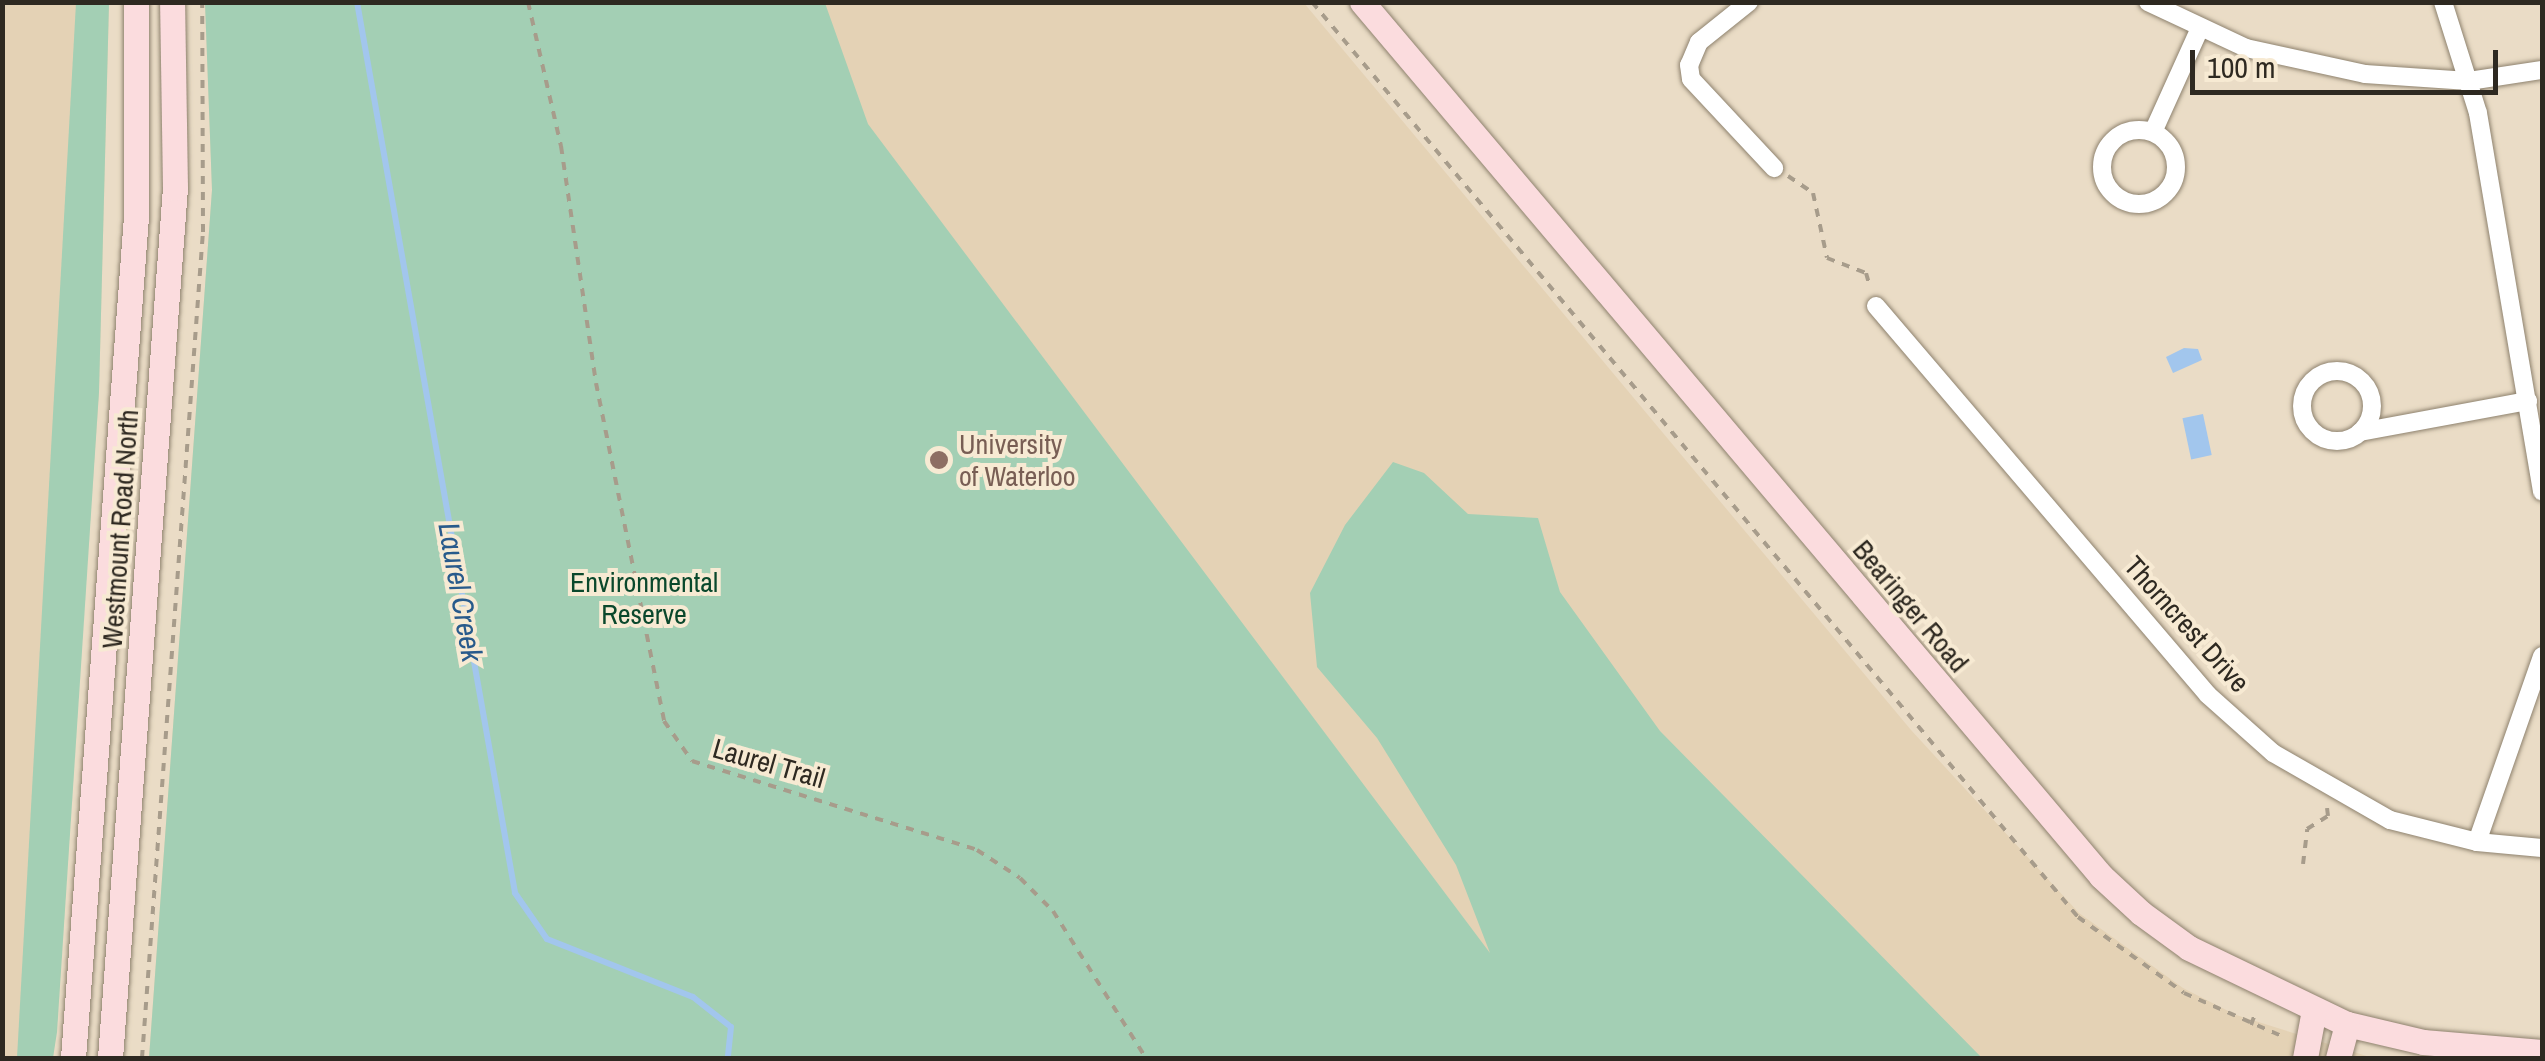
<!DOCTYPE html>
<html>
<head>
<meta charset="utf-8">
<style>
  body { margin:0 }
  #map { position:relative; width:2545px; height:1061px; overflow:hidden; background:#eadcc6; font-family:"Archivo Narrow",sans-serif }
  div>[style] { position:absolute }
  .built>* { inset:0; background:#e4d2b5 }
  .green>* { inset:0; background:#a3cfb4 }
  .water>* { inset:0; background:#a2c6ed; transform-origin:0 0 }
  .stream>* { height:6px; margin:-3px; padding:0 3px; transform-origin:3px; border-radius:3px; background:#a2c6ed }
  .path>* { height:4px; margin-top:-2px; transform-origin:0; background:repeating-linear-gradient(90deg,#a79c8b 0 8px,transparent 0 16px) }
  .roads { filter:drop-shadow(0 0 2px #8e826e) drop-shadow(0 0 2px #8e826e) }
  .street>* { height:18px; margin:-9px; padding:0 9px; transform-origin:9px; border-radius:9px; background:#fff }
  .street>.ring { margin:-9px; padding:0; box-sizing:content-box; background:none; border:18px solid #fff; border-radius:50% }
  .secondary>* { height:25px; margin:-12.5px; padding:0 12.5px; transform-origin:12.5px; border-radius:12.5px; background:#fbdcde }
  .dots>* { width:28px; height:28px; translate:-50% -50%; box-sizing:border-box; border:5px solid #f7ead3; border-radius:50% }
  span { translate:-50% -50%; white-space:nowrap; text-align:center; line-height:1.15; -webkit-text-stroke:8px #f7ead3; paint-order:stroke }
  .education-label { font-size:28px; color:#785e54 }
  .left { translate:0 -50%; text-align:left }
  .street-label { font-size:28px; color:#2e2921 }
  .park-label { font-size:28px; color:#0a482c }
  .water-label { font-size:30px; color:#285a8b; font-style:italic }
  .frame { position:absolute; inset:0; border:5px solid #2e2921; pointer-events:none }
  .scale { position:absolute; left:2190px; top:50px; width:308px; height:45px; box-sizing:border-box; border:5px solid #2e2921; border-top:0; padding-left:12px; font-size:30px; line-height:35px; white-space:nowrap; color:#2e2921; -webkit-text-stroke:8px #f7ead3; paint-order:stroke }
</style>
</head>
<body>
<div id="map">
  <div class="built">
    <div style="clip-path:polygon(205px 2px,1304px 3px,1911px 730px,2079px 913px,2183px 988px,2236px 1015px,2373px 1058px,149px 1058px,212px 190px)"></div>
    <div style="clip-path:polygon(2px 3px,109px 3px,99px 392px,53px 1058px,2px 1058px)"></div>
  </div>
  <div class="green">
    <div style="clip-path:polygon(76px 3px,109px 3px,99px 392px,57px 1032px,53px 1058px,17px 1058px)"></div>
    <div style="clip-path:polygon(205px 3px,825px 3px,868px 124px,1490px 953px,1456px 865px,1377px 738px,1317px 667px,1310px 593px,1345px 525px,1393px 462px,1424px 473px,1468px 514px,1538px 518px,1560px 592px,1660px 731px,1982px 1058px,149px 1058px,212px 190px)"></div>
  </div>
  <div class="water">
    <div style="clip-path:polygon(2184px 348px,2198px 349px,2202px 360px,2173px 373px,2166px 357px)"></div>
    <div style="left:2203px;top:414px;width:42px;height:21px;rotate:78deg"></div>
  </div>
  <div class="stream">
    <div style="left:357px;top:2px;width:905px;rotate:79.94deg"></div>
    <div style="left:515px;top:893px;width:56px;rotate:55.2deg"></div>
    <div style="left:547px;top:939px;width:157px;rotate:21.7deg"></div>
    <div style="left:693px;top:997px;width:48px;rotate:38.3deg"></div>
    <div style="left:731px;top:1027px;width:31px;rotate:96deg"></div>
  </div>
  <div class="path">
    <div style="left:528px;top:2px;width:148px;rotate:77.1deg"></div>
    <div style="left:561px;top:146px;width:240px;rotate:81.6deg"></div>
    <div style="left:596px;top:383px;width:345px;rotate:78.6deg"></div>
    <div style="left:664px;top:721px;width:49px;rotate:55deg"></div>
    <div style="left:692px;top:761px;width:299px;rotate:17.3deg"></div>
    <div style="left:977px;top:850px;width:51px;rotate:33.1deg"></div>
    <div style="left:1020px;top:878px;width:47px;rotate:45deg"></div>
    <div style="left:1053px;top:911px;width:174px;rotate:57.7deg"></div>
    <div style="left:1312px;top:2px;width:1193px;rotate:50.07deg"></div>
    <div style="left:2078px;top:917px;width:130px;rotate:35.6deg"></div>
    <div style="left:2184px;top:993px;width:111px;rotate:23.8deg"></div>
    <div style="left:1788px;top:176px;width:30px;rotate:34deg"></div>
    <div style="left:1813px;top:193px;width:66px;rotate:77.8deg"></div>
    <div style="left:1827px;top:258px;width:42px;rotate:21deg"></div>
    <div style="left:1866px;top:273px;width:15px;rotate:74deg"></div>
    <div style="left:2303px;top:864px;width:35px;rotate:-83deg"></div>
    <div style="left:2307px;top:829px;width:25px;rotate:-32deg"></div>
    <div style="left:2328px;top:816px;width:8px;rotate:-97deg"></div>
    <div style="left:2251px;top:1025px;width:15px;rotate:-70deg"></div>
    <div style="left:142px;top:1058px;width:828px;rotate:-85.78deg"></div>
    <div style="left:203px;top:232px;width:230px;rotate:-90.2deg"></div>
  </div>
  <div class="roads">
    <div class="street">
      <div style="left:1749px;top:2px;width:64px;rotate:141.3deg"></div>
      <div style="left:1699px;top:42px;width:25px;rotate:113deg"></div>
      <div style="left:1689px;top:65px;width:14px;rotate:82deg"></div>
      <div style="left:1691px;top:79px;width:122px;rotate:47deg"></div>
      <div style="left:2148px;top:2px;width:108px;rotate:25.1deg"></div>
      <div style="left:2246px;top:48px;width:122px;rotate:12.3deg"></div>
      <div style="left:2365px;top:74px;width:104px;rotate:3.9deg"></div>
      <div style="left:2469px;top:81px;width:74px;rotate:-8.6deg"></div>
      <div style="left:2443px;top:2px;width:116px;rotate:72.5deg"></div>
      <div style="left:2478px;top:113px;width:384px;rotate:80.4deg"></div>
      <div class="ring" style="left:2102px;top:130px;width:56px;height:56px"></div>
      <div style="left:2153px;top:132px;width:112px;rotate:-65.7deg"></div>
      <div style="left:1876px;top:306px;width:511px;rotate:49.52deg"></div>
      <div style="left:2208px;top:695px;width:87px;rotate:41.7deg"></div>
      <div style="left:2273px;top:753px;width:135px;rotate:29.8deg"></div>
      <div style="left:2390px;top:820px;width:90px;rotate:14.2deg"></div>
      <div style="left:2477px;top:842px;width:65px;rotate:5.3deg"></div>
      <div class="ring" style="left:2302px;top:371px;width:52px;height:52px"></div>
      <div style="left:2360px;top:432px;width:171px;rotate:-10.5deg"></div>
      <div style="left:2477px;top:842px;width:197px;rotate:-70.7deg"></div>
    </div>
    <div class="secondary">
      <div style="left:1362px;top:2px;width:1145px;rotate:49.78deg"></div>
      <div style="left:2101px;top:876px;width:54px;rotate:42.8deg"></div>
      <div style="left:2141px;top:913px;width:59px;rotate:36.1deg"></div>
      <div style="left:2189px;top:948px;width:175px;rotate:25.7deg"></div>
      <div style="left:2347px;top:1024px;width:78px;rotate:13.3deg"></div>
      <div style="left:2423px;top:1042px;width:119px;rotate:4.8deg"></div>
      <div style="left:73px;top:1058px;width:844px;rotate:-85.72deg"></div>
      <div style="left:136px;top:216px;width:214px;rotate:-90deg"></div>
      <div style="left:110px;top:1058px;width:872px;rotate:-85.73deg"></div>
      <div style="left:175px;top:188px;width:186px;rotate:-90.9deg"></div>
      <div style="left:2305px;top:1058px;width:49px;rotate:-79.4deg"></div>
      <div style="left:2338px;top:1058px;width:35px;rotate:-75deg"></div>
    </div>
  </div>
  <div class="dots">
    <div style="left:939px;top:460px;background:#8d6e63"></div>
  </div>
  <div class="education-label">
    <span class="left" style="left:959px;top:460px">University<br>of Waterloo</span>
  </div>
  <div class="street-label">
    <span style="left:120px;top:529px;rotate:-86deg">Westmount Road North</span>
    <span style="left:1911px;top:606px;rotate:50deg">Bearinger Road</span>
    <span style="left:2187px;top:624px;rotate:48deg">Thorncrest Drive</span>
    <span style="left:769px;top:763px;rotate:16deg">Laurel Trail</span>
  </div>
  <div class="park-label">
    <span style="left:644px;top:598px">Environmental<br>Reserve</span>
  </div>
  <div class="water-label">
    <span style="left:461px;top:592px;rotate:80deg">Laurel Creek</span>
  </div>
  <div class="frame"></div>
  <div class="scale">100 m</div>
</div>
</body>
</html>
